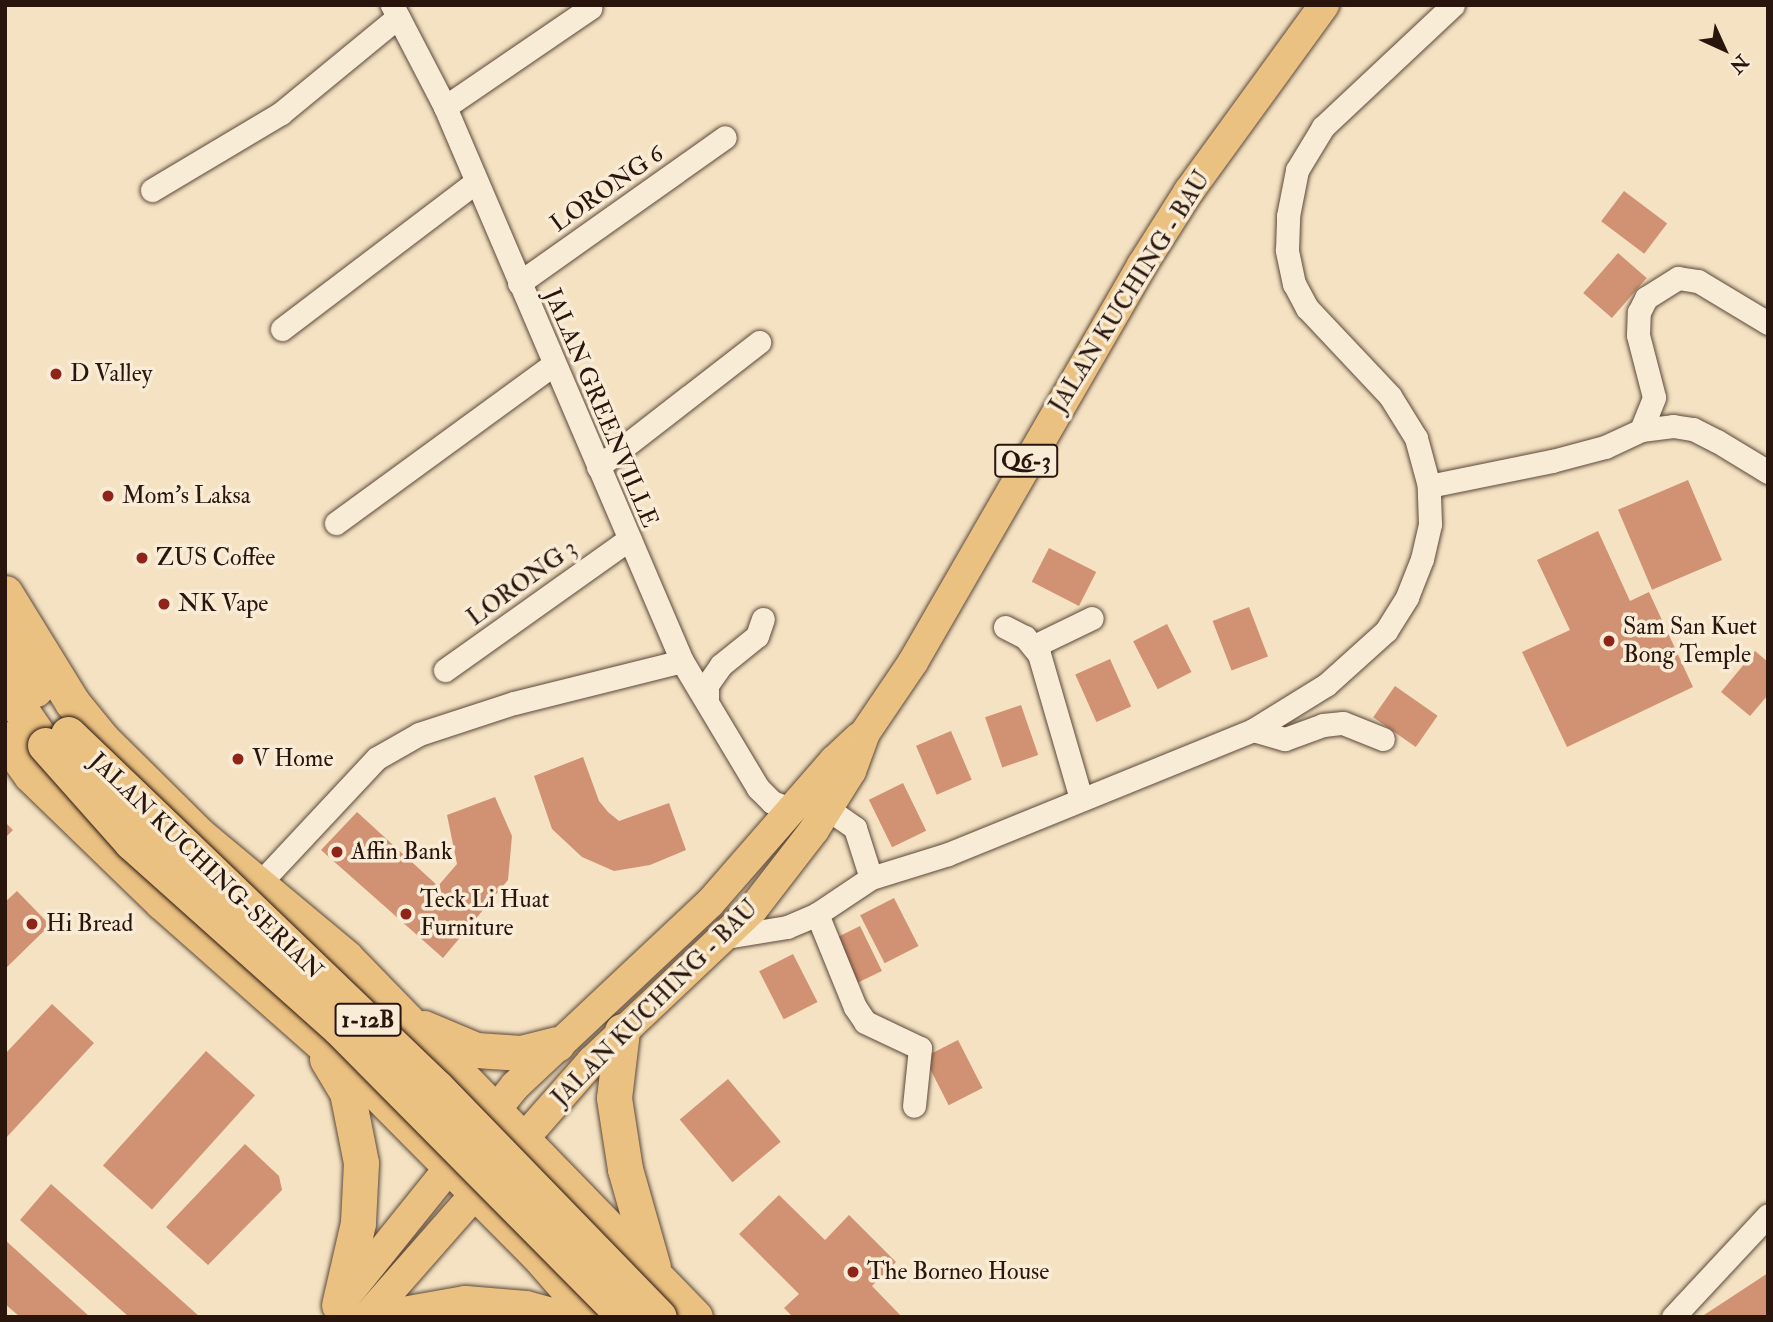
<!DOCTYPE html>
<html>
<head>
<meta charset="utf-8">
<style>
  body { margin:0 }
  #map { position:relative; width:1773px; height:1322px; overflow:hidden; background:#f4e2c2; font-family:"IM FELL Double Pica",serif }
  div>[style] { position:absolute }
  .building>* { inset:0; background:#d19273; transform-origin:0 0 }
  .roads { filter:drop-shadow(0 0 2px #5c483a) drop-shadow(0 0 2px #5c483a) }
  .minor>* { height:23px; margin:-11.5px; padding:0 11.5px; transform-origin:11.5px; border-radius:11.5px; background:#f8ecd7 }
  .major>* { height:30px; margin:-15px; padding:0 15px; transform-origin:15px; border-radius:15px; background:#eac181 }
  .highway>* { height:35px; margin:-17.5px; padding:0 17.5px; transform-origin:17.5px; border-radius:17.5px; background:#eac181 }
  .bridges { filter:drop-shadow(0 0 2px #2a150d) drop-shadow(0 0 2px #2a150d) }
  .highway-bridge>* { height:35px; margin:-17.5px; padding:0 17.5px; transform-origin:17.5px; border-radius:17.5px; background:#eac181 }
  .dots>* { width:19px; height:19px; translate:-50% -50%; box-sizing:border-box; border:4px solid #f8ecd7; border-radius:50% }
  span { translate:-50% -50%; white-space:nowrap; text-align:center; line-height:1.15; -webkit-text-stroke:7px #f8ecd7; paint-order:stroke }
  .shield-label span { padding:2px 5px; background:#f8ecd7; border:2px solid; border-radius:5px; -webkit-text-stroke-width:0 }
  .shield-label { font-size:23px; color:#2a150d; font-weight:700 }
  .street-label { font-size:24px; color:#2a150d }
  .poi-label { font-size:24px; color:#2a150d }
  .left { translate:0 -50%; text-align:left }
  .frame { position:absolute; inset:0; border:7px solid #2a150d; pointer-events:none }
  .north { position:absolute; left:1689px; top:14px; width:70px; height:70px; -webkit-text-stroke:5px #f8ecd7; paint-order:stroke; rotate:135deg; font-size:19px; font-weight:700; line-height:28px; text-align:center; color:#2a150d }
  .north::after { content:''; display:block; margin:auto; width:24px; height:32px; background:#2a150d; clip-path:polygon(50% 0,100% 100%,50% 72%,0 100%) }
</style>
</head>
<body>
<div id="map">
  <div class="building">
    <div style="left:1624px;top:191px;width:54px;height:38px;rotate:37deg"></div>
    <div style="left:1618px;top:253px;width:38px;height:53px;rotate:41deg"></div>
    <div style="left:1688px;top:480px;width:87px;height:76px;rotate:67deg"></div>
    <div style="clip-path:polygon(1598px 531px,1630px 601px,1649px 592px,1693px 687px,1567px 747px,1522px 652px,1570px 630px,1537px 560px)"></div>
    <div style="left:1049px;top:548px;width:53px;height:38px;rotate:27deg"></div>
    <div style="left:1249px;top:607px;width:53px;height:39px;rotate:69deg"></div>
    <div style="left:1167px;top:624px;width:54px;height:38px;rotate:63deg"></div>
    <div style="clip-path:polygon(1755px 651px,1768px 662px,1768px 695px,1750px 716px,1721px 692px)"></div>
    <div style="left:1110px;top:659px;width:52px;height:38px;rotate:66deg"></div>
    <div style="left:1395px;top:686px;width:52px;height:38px;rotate:35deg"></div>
    <div style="left:1021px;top:705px;width:53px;height:38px;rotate:71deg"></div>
    <div style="left:951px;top:731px;width:53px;height:38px;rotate:67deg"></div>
    <div style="clip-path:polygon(583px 757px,599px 801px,608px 812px,619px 821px,669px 803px,686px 850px,650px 865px,614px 871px,582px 857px,552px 829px,534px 776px)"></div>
    <div style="left:903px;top:783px;width:53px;height:38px;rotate:64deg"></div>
    <div style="clip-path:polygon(495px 797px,512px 836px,508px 880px,443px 958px,321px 850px,357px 812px,438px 886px,457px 864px,447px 815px)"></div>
    <div style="clip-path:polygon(5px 822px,13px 830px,5px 838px)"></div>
    <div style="clip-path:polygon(17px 891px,50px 925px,5px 969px,5px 902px)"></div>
    <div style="left:894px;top:898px;width:54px;height:38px;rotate:63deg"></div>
    <div style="left:860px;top:926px;width:50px;height:34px;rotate:64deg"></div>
    <div style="left:793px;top:954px;width:54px;height:38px;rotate:63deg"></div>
    <div style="clip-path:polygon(52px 1004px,94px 1043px,5px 1139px,5px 1054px)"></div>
    <div style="left:958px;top:1040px;width:54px;height:38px;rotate:63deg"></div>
    <div style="left:206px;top:1051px;width:66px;height:154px;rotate:42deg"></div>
    <div style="left:728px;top:1079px;width:82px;height:63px;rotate:50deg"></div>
    <div style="clip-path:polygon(245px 1144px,279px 1176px,282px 1190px,208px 1265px,166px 1227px)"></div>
    <div style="clip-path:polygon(51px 1184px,200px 1317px,129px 1317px,20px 1220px)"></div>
    <div style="clip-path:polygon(779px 1195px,825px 1240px,849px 1215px,896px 1262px,872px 1286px,902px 1317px,793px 1317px,784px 1308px,799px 1294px,739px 1234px)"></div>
    <div style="clip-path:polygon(5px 1240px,90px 1317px,20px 1317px,5px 1304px)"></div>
    <div style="clip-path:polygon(1768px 1273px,1768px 1317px,1701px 1317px)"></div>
  </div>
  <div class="roads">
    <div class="minor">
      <div style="left:392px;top:5px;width:115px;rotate:62.5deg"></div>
      <div style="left:445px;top:107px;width:603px;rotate:66.84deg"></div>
      <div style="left:682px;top:661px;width:148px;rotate:59.1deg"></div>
      <div style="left:758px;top:788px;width:20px;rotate:45deg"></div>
      <div style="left:772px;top:802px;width:22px;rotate:22deg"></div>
      <div style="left:445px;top:107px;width:176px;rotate:-34.3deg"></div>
      <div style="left:152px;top:190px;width:150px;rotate:-30.8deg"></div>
      <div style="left:281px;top:113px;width:151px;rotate:-39.4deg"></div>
      <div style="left:519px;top:283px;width:252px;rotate:-35.3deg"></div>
      <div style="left:282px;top:329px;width:243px;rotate:-37.2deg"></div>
      <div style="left:1641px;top:430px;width:35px;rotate:-68deg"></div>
      <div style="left:1654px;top:397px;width:64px;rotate:-104.5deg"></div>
      <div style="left:1638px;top:335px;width:23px;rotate:-88deg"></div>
      <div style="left:1639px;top:312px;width:16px;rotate:-63deg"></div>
      <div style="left:1646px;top:298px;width:38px;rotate:-32deg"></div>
      <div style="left:1678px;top:278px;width:20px;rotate:9deg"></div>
      <div style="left:1698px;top:281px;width:82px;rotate:31deg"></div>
      <div style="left:598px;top:467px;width:204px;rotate:-37.8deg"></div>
      <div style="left:1429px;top:486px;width:126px;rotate:-11.5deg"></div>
      <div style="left:1552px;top:461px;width:55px;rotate:-14.8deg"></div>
      <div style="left:1605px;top:447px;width:40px;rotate:-25deg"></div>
      <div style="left:1641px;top:430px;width:32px;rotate:-7deg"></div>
      <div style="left:1673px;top:426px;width:20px;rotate:9deg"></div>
      <div style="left:1693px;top:429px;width:27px;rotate:27deg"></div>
      <div style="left:1717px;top:441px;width:60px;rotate:31.3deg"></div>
      <div style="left:336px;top:523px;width:268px;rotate:-36.1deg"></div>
      <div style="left:1005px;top:627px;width:22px;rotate:27deg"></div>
      <div style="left:1025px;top:637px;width:22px;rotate:51deg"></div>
      <div style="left:1039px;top:654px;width:151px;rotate:73.8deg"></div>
      <div style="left:1034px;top:646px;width:64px;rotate:-25.8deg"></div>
      <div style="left:445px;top:670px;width:226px;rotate:-35.4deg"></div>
      <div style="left:707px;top:702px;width:17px;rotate:-90deg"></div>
      <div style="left:707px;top:685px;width:24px;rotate:-55deg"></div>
      <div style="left:721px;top:665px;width:46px;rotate:-38.9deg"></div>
      <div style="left:757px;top:636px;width:18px;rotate:-71deg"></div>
      <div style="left:1253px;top:730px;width:33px;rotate:16deg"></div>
      <div style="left:1285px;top:739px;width:40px;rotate:-20.2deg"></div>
      <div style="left:1323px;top:725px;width:20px;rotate:-6deg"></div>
      <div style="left:1343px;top:723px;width:43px;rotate:21.8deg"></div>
      <div style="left:828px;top:809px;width:33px;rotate:35deg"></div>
      <div style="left:855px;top:828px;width:52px;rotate:72.3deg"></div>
      <div style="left:258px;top:885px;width:174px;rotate:-46.9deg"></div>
      <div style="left:377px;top:758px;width:48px;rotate:-29.7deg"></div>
      <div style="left:419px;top:734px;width:100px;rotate:-18.1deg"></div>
      <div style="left:514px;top:703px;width:173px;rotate:-14deg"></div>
      <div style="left:817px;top:914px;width:100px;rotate:67.8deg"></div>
      <div style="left:855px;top:1007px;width:18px;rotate:56deg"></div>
      <div style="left:865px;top:1022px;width:61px;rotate:25.3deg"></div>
      <div style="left:920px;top:1048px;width:58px;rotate:95.9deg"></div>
      <div style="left:726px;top:937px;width:62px;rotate:-9.3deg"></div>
      <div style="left:787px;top:927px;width:33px;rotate:-23deg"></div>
      <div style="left:817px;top:914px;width:65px;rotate:-33.7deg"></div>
      <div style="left:871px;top:878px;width:81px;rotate:-17.3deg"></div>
      <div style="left:948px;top:854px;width:329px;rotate:-22.1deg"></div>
      <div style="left:1253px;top:730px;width:86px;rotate:-31.7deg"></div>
      <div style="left:1326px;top:685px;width:81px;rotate:-42deg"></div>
      <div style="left:1386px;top:631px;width:40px;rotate:-58deg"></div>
      <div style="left:1407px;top:597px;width:41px;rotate:-68.5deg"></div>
      <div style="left:1422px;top:559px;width:36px;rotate:-77deg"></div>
      <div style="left:1430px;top:524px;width:38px;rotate:-92deg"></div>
      <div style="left:1429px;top:486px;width:50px;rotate:-105.2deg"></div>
      <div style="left:1416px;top:438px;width:49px;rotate:-121.8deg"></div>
      <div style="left:1390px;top:396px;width:121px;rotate:-133.3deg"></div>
      <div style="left:1307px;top:308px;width:27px;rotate:-118deg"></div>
      <div style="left:1294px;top:284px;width:35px;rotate:-102deg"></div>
      <div style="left:1287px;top:250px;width:34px;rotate:-88deg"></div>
      <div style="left:1288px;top:216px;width:47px;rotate:-78.9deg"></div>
      <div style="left:1297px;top:170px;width:50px;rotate:-58.8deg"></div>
      <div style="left:1323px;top:127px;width:178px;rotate:-43.2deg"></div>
      <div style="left:1673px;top:1317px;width:139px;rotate:-47deg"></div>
    </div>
    <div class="major">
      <div style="left:338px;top:1306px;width:282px;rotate:-51.2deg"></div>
      <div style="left:515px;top:1086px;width:267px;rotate:-43.2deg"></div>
      <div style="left:710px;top:903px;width:189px;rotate:-48.9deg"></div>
      <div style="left:834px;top:761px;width:34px;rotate:-43deg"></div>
      <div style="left:367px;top:1317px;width:341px;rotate:-48.7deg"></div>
      <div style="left:592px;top:1061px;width:221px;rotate:-43.4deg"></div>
      <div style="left:753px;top:909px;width:100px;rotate:-52.3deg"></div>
      <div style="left:814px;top:830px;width:70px;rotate:-57.9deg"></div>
      <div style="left:851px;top:771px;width:40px;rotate:-69.8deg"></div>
      <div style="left:865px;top:733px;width:86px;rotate:-55.9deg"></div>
      <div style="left:913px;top:662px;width:458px;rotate:-60deg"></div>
      <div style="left:1142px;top:265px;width:88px;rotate:-57.6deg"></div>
      <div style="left:1189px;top:191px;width:230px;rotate:-54deg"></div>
    </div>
    <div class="highway">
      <div style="left:5px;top:593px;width:128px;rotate:58.4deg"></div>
      <div style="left:72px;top:702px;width:49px;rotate:50.8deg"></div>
      <div style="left:103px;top:740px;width:136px;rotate:44.7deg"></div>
      <div style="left:200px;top:836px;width:189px;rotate:39.8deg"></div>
      <div style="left:345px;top:957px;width:502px;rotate:45.81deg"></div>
      <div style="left:5px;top:642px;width:56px;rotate:57.4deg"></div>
      <div style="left:5px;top:687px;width:70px;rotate:55.4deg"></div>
      <div style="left:5px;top:739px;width:44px;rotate:54.2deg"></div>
      <div style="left:31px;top:775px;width:182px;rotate:44.1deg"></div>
      <div style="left:162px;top:902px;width:279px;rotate:41.5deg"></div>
      <div style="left:371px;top:1087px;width:237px;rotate:45.2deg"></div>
      <div style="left:538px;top:1255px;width:82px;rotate:48.9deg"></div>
      <div style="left:424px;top:1028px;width:56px;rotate:22.9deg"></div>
      <div style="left:476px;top:1050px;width:45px;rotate:3.8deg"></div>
      <div style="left:521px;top:1053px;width:37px;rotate:-14deg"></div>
      <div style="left:622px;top:1031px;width:67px;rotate:96.8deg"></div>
      <div style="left:614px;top:1098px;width:72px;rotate:81.2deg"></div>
      <div style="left:625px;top:1169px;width:102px;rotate:74.1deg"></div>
      <div style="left:327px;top:1059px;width:39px;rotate:59deg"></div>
      <div style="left:347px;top:1092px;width:72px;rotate:78.8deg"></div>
      <div style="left:361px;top:1163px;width:60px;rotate:92.9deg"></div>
      <div style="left:358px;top:1223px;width:84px;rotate:103deg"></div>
      <div style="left:386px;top:1317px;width:80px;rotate:-10deg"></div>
      <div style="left:465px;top:1303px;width:60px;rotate:4.8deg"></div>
      <div style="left:525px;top:1308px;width:35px;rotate:15deg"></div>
    </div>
  </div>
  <div class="bridges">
    <div class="highway-bridge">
      <div style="left:68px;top:734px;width:510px;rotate:43.81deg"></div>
      <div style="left:436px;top:1087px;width:320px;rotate:45.9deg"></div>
      <div style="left:45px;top:745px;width:130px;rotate:48.4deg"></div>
      <div style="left:131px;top:842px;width:279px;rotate:41.8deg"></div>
      <div style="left:339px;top:1028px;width:407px;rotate:45.3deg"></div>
    </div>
  </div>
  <div class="dots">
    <div style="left:56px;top:374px;background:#8f2418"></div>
    <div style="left:108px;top:496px;background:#8f2418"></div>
    <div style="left:142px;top:558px;background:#8f2418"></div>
    <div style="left:164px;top:604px;background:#8f2418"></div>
    <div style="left:1609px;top:641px;background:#8f2418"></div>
    <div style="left:238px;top:759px;background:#8f2418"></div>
    <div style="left:337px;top:852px;background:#8f2418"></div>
    <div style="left:406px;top:914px;background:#8f2418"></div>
    <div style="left:32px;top:924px;background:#8f2418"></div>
    <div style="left:853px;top:1272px;background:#8f2418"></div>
  </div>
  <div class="shield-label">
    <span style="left:1026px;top:461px">Q6-3</span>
    <span style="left:368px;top:1020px">1-12B</span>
  </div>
  <div class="street-label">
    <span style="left:607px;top:189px;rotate:-35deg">LORONG 6</span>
    <span style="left:1130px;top:292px;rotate:-58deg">JALAN KUCHING - BAU</span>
    <span style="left:601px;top:408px;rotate:67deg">JALAN GREENVILLE</span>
    <span style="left:522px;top:583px;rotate:-36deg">LORONG 3</span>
    <span style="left:206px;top:866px;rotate:44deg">JALAN KUCHING-SERIAN</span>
    <span style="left:655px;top:1003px;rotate:-45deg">JALAN KUCHING - BAU</span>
  </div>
  <div class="poi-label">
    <span class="left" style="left:70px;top:374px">D Valley</span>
    <span class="left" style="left:122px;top:496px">Mom's Laksa</span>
    <span class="left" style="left:156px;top:558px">ZUS Coffee</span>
    <span class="left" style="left:178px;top:604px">NK Vape</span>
    <span class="left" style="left:1623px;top:641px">Sam San Kuet<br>Bong Temple</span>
    <span class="left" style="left:252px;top:759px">V Home</span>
    <span class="left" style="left:351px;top:852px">Affin Bank</span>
    <span class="left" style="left:420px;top:914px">Teck Li Huat<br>Furniture</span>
    <span class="left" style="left:46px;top:924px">Hi Bread</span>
    <span class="left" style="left:867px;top:1272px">The Borneo House</span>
  </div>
  <div class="frame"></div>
  <div class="north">N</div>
</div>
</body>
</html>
